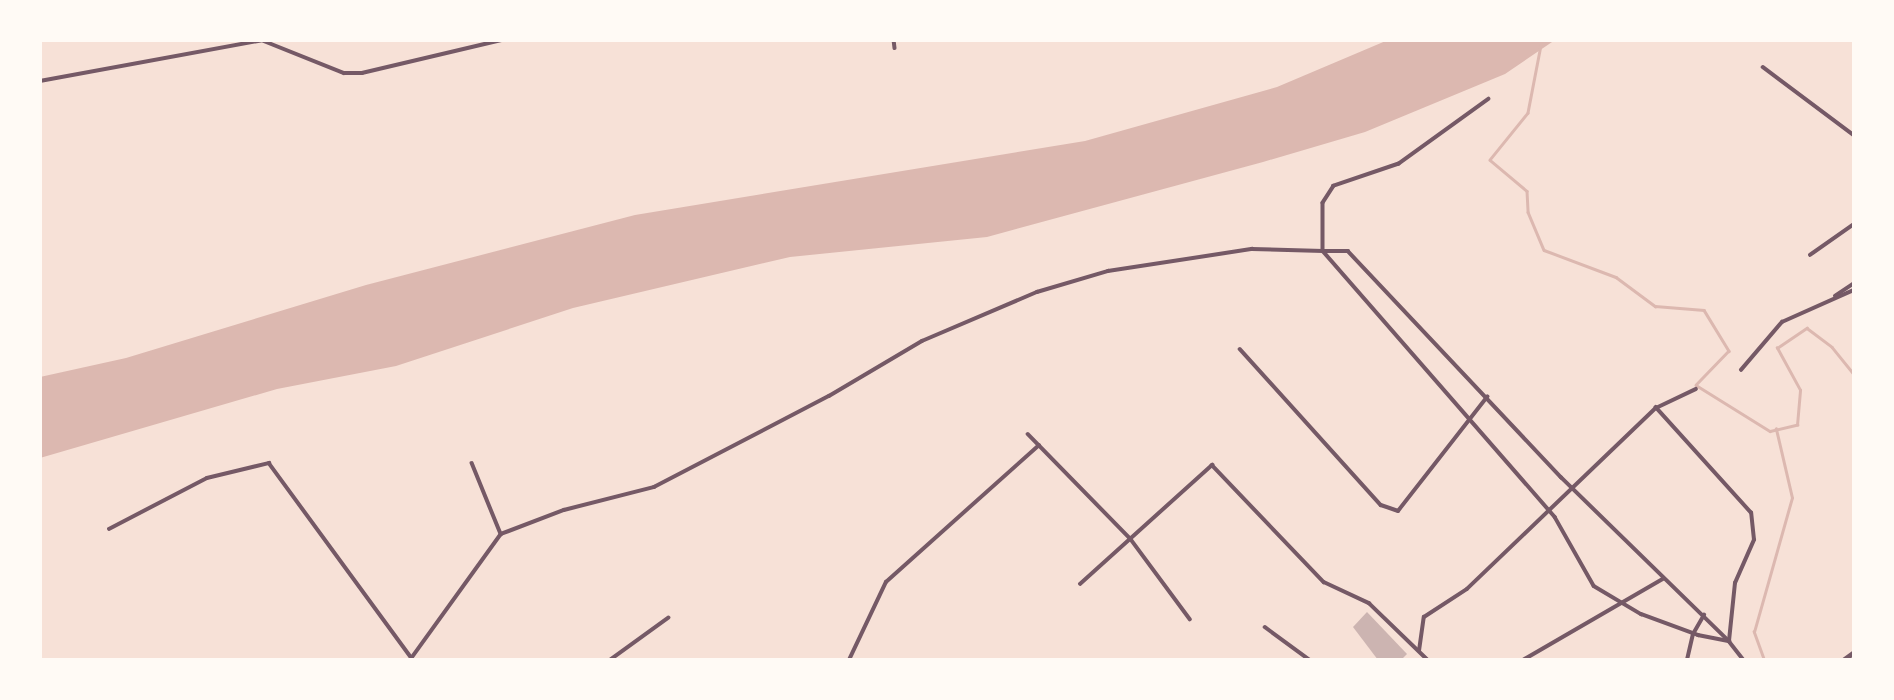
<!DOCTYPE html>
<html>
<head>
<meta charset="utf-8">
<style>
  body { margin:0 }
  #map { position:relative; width:1894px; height:700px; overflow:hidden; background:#f7e1d7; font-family:"Open Sans",sans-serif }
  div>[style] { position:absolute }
  .water>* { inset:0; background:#dcb8b0 }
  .stream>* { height:2.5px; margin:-1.25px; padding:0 1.25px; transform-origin:1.25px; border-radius:1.25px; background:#dcb8b0 }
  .building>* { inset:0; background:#ccb4b1 }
  .minor>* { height:3.5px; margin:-1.75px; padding:0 1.75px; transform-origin:1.75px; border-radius:1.75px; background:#755966 }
  .tertiary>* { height:4.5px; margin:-2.25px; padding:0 2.25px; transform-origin:2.25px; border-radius:2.25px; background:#755966 }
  span { translate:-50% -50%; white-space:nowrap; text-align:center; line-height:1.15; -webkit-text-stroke:5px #fffaf5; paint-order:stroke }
  .frame { position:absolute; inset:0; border:42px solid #fffaf5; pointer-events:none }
</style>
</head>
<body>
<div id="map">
  <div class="water">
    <div style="clip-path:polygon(1388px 40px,1555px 40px,1505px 74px,1365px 132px,1263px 162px,987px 237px,790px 257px,573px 308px,396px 366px,277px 389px,40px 458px,40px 377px,126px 358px,366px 285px,635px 215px,1085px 141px,1277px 87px)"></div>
  </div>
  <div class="stream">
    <div style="left:1542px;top:40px;width:74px;rotate:100.9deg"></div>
    <div style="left:1528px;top:113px;width:60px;rotate:129deg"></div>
    <div style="left:1490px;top:160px;width:48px;rotate:40deg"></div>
    <div style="left:1527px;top:191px;width:21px;rotate:87deg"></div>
    <div style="left:1528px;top:212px;width:41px;rotate:67.2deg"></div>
    <div style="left:1544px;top:250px;width:77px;rotate:20.6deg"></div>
    <div style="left:1616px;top:277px;width:49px;rotate:36.6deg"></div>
    <div style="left:1655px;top:306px;width:49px;rotate:4.7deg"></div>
    <div style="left:1704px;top:310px;width:48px;rotate:58.6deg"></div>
    <div style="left:1729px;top:351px;width:47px;rotate:134.1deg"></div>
    <div style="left:1696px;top:385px;width:87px;rotate:31.9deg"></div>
    <div style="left:1770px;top:431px;width:28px;rotate:-13deg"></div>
    <div style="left:1797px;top:425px;width:35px;rotate:-85deg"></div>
    <div style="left:1800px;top:390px;width:48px;rotate:-118.7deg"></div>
    <div style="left:1777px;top:348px;width:36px;rotate:-34deg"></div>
    <div style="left:1807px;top:328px;width:31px;rotate:37deg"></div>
    <div style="left:1832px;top:347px;width:35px;rotate:51deg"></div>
    <div style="left:1854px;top:344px;width:6px;rotate:90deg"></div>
    <div style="left:1764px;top:660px;width:30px;rotate:-110deg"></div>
    <div style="left:1754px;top:632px;width:139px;rotate:-74.2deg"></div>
    <div style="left:1792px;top:498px;width:71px;rotate:-103.1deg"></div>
  </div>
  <div class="building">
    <div style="clip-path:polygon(1367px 612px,1407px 654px,1401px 660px,1378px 660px,1353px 627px)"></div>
  </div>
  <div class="minor">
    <div style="left:894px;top:40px;width:8px;rotate:83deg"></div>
    <div style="left:264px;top:41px;width:86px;rotate:21.8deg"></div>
    <div style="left:344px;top:73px;width:18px"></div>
    <div style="left:362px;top:73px;width:144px;rotate:-13.3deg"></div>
    <div style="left:1763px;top:67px;width:114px;rotate:36.8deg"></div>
    <div style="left:40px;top:81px;width:227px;rotate:-10.4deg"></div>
    <div style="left:1489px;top:99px;width:111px;rotate:144.2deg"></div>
    <div style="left:1399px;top:164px;width:69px;rotate:161.3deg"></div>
    <div style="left:1334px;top:186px;width:20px;rotate:123deg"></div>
    <div style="left:1323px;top:203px;width:48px;rotate:90deg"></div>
    <div style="left:1323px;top:251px;width:25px"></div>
    <div style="left:1348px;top:251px;width:311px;rotate:46.7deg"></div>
    <div style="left:1561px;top:477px;width:235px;rotate:44.3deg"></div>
    <div style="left:1729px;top:641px;width:58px;rotate:-84.1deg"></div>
    <div style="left:1735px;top:583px;width:47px;rotate:-66.2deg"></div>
    <div style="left:1754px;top:540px;width:27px;rotate:-96deg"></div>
    <div style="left:1751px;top:513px;width:142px;rotate:-132.1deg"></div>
    <div style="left:1810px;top:255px;width:54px;rotate:-35.2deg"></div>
    <div style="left:1835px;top:296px;width:23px;rotate:-34deg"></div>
    <div style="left:1240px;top:349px;width:210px;rotate:47.9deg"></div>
    <div style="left:1381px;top:505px;width:18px;rotate:19deg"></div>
    <div style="left:1398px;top:511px;width:145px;rotate:-52deg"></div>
    <div style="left:1741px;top:370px;width:63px;rotate:-49.5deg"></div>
    <div style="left:1782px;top:322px;width:79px;rotate:-24deg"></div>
    <div style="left:1028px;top:434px;width:146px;rotate:45.6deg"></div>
    <div style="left:1130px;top:538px;width:101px;rotate:53.5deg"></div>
    <div style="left:472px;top:463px;width:77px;rotate:67.8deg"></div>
    <div style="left:109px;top:529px;width:110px;rotate:-27.5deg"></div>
    <div style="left:207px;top:478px;width:64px;rotate:-13.6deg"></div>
    <div style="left:269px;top:463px;width:240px;rotate:53.8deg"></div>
    <div style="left:1080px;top:584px;width:178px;rotate:-42deg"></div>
    <div style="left:1212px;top:465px;width:162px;rotate:46.3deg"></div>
    <div style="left:1324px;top:582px;width:50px;rotate:25deg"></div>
    <div style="left:1369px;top:603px;width:82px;rotate:44deg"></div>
    <div style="left:1265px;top:627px;width:56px;rotate:36.3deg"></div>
    <div style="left:1419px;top:651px;width:34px;rotate:-82deg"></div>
    <div style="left:1424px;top:617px;width:51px;rotate:-33.1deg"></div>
    <div style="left:1467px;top:589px;width:262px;rotate:-43.8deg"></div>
    <div style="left:1656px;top:408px;width:44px;rotate:-25.4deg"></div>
    <div style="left:410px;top:660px;width:155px;rotate:-54.2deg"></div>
    <div style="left:501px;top:534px;width:67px;rotate:-20.9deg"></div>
    <div style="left:564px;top:510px;width:93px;rotate:-14.3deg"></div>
    <div style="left:654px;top:487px;width:197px;rotate:-27.5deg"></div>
    <div style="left:829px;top:396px;width:108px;rotate:-30.6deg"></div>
    <div style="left:922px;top:341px;width:125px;rotate:-23.1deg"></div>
    <div style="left:1037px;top:292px;width:74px;rotate:-16.5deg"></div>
    <div style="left:1108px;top:271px;width:146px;rotate:-8.7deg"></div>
    <div style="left:1252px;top:249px;width:71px;rotate:1.6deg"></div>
    <div style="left:1323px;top:251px;width:353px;rotate:48.9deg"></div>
    <div style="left:1555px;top:517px;width:79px;rotate:60.5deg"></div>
    <div style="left:1594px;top:586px;width:55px;rotate:30.8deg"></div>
    <div style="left:1641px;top:614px;width:61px;rotate:20.2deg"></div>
    <div style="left:1698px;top:635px;width:32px;rotate:11deg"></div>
    <div style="left:1729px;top:641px;width:24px;rotate:52deg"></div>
    <div style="left:610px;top:660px;width:72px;rotate:-35.9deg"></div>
    <div style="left:849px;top:660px;width:86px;rotate:-64.6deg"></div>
    <div style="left:886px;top:582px;width:205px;rotate:-41.8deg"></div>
    <div style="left:1523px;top:660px;width:162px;rotate:-30.1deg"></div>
    <div style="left:1687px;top:660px;width:27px;rotate:-77deg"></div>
    <div style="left:1693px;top:634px;width:22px;rotate:-60deg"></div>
  </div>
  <div class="tertiary">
    <div style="left:1843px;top:660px;width:14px;rotate:-36deg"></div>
  </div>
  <div class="frame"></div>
</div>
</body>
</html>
